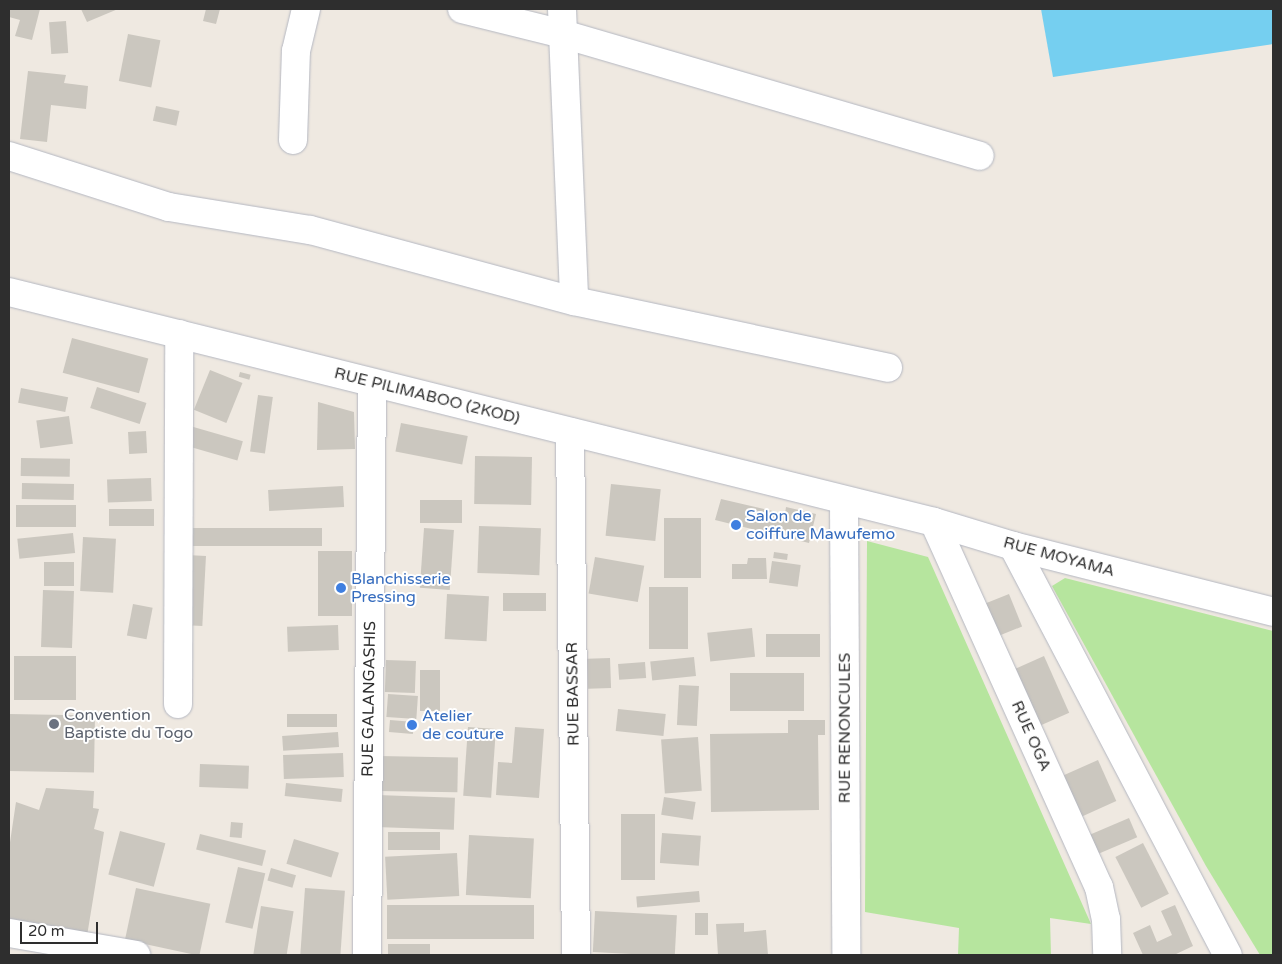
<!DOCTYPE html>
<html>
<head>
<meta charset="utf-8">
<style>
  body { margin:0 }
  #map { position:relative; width:1282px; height:964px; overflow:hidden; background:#efe9e1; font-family:"Varela Round",sans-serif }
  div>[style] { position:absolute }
  .green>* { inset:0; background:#b6e59e }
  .water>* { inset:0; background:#75cff0 }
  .building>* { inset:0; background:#cbc7bf; transform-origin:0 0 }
  .roads { filter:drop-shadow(0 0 1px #b4b7c1) drop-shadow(0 0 1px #b4b7c1) }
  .minor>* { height:28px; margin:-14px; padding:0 14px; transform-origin:14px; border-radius:14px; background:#fff }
  .dots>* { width:14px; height:14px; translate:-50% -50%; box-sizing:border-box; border:2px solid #fff; border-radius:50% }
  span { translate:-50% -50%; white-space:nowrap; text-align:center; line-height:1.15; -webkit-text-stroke:4px #fff; paint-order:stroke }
  .street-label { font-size:16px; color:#2e2e2e }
  .shop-label { font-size:16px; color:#366cbe }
  .left { translate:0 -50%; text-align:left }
  .worship-label { font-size:16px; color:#5b616d }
  .frame { position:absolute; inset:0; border:10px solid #2e2e2e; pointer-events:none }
  .scale { position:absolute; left:20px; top:922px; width:78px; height:22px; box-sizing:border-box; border:2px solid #2e2e2e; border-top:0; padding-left:6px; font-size:15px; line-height:18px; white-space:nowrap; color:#2e2e2e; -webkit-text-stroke:4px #fff; paint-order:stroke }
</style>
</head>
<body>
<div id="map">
  <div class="green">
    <div style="clip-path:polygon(867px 541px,928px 557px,1091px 924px,1050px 918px,1051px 955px,958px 955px,959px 928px,865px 912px)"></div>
    <div style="clip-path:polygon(1065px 578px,1273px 631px,1273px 955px,1260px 955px,1206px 866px,1052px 586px)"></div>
  </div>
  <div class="water">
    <div style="clip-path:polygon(1041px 9px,1273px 9px,1273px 44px,1053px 77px)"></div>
  </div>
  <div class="building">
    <div style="clip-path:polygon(9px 9px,40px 9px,32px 40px,15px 36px,20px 20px,9px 17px)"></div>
    <div style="clip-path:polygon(81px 9px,118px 9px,87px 22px)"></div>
    <div style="clip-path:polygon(206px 9px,220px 9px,216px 24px,203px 21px)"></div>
    <div style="left:66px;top:21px;width:32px;height:17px;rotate:86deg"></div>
    <div style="left:128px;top:34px;width:33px;height:48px;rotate:11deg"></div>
    <div style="clip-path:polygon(28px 71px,66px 75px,64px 83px,88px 86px,86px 109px,51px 105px,47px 142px,20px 139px)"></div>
    <div style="left:156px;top:106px;width:24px;height:15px;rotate:12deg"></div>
    <div style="left:72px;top:338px;width:79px;height:36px;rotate:15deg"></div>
    <div style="left:210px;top:370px;width:35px;height:43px;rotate:22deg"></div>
    <div style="left:240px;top:372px;width:11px;height:5px;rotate:15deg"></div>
    <div style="left:97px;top:387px;width:52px;height:22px;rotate:18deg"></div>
    <div style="left:21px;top:388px;width:48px;height:15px;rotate:11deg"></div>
    <div style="left:258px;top:395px;width:15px;height:57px;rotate:8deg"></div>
    <div style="clip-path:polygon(318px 402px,354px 412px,355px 449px,317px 450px)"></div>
    <div style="left:69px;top:416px;width:28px;height:33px;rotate:82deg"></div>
    <div style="left:401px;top:423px;width:68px;height:29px;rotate:11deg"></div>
    <div style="left:190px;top:426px;width:55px;height:20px;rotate:16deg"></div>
    <div style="left:146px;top:431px;width:22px;height:18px;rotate:87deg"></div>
    <div style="left:475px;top:456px;width:57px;height:48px;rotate:1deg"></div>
    <div style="left:21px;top:458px;width:49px;height:18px;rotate:1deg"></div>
    <div style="left:151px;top:478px;width:23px;height:44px;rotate:88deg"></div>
    <div style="left:22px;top:483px;width:52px;height:16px;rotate:1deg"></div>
    <div style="left:611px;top:484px;width:50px;height:52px;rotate:6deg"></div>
    <div style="left:343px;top:486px;width:21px;height:75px;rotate:87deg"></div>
    <div style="clip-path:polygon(721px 499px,785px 514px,786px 507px,816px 514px,809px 543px,715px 520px)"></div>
    <div style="left:462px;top:500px;width:23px;height:42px;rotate:90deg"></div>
    <div style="left:16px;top:505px;width:60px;height:22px"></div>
    <div style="left:109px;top:509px;width:45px;height:17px"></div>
    <div style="left:664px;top:518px;width:37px;height:60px"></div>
    <div style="left:479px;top:526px;width:62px;height:47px;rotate:2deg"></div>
    <div style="left:322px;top:528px;width:18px;height:131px;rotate:90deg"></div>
    <div style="left:424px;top:528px;width:30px;height:60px;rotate:4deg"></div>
    <div style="left:73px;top:533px;width:20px;height:56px;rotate:84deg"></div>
    <div style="left:83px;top:537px;width:33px;height:54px;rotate:3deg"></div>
    <div style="left:318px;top:551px;width:34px;height:65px"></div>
    <div style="left:774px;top:552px;width:14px;height:6px;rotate:8deg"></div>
    <div style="left:187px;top:555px;width:19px;height:70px;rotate:3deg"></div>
    <div style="left:595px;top:557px;width:50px;height:37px;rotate:10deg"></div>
    <div style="clip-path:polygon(748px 558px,766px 558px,767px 579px,732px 579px,732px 564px,747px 564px)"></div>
    <div style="left:772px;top:561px;width:29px;height:22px;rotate:8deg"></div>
    <div style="left:44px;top:562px;width:30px;height:24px"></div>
    <div style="left:649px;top:587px;width:39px;height:62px"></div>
    <div style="left:43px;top:590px;width:31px;height:57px;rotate:2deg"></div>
    <div style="left:503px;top:593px;width:43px;height:18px"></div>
    <div style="left:447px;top:594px;width:42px;height:45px;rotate:3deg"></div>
    <div style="left:1009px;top:594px;width:35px;height:33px;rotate:68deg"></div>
    <div style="left:133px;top:604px;width:20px;height:32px;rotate:11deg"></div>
    <div style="left:338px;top:625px;width:25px;height:51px;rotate:88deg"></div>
    <div style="left:752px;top:628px;width:29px;height:45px;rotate:84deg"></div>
    <div style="left:820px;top:634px;width:23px;height:54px;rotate:90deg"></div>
    <div style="left:14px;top:656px;width:62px;height:44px"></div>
    <div style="left:1044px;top:656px;width:62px;height:31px;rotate:66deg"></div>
    <div style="left:694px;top:657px;width:19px;height:44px;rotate:84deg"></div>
    <div style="left:610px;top:658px;width:30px;height:23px;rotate:88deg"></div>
    <div style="left:386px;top:660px;width:30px;height:32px;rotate:2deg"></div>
    <div style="left:645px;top:662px;width:16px;height:27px;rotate:86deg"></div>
    <div style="left:420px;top:670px;width:20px;height:41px"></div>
    <div style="left:804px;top:673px;width:38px;height:74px;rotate:90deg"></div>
    <div style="left:679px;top:685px;width:20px;height:40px;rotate:3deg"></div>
    <div style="left:388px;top:694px;width:30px;height:23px;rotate:4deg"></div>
    <div style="left:618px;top:709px;width:48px;height:22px;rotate:6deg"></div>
    <div style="left:9px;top:714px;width:86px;height:57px;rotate:1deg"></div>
    <div style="left:337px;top:714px;width:13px;height:50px;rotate:90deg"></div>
    <div style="left:390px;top:720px;width:24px;height:12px;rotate:5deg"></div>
    <div style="clip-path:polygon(788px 720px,825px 720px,825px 735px,818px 735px,819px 810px,711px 812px,710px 734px,788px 733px)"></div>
    <div style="left:468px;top:727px;width:28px;height:69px;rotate:4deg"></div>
    <div style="clip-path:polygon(515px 727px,544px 729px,539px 798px,496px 795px,498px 762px,512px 763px)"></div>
    <div style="left:338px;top:732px;width:15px;height:56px;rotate:86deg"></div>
    <div style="left:698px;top:737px;width:54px;height:37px;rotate:86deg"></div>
    <div style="left:343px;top:753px;width:24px;height:60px;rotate:88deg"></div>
    <div style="left:379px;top:756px;width:79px;height:35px;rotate:1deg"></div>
    <div style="left:1098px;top:760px;width:45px;height:40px;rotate:66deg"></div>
    <div style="left:200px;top:764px;width:49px;height:23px;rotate:2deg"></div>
    <div style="left:286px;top:783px;width:57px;height:13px;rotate:6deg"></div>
    <div style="clip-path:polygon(46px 788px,94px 791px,93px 808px,99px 809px,94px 829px,104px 832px,87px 936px,9px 924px,9px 849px,16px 802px,39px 810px)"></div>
    <div style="left:377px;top:795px;width:78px;height:32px;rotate:2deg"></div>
    <div style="left:664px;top:797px;width:32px;height:18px;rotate:9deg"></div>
    <div style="left:621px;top:814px;width:34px;height:66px"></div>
    <div style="left:1129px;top:818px;width:21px;height:42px;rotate:67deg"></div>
    <div style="left:231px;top:822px;width:12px;height:15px;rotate:5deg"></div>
    <div style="left:120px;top:831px;width:47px;height:45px;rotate:15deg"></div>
    <div style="left:440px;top:832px;width:18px;height:52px;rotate:90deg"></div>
    <div style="left:662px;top:833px;width:39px;height:30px;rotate:4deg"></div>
    <div style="left:200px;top:834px;width:68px;height:16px;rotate:14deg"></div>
    <div style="left:469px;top:835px;width:65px;height:60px;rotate:3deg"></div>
    <div style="left:294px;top:839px;width:47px;height:26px;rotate:17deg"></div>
    <div style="left:1143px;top:843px;width:57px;height:31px;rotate:63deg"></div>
    <div style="left:457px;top:853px;width:43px;height:72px;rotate:87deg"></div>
    <div style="left:238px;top:867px;width:28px;height:57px;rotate:13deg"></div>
    <div style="left:271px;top:868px;width:26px;height:13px;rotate:16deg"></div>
    <div style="left:136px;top:888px;width:76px;height:53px;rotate:12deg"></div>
    <div style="left:305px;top:888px;width:40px;height:67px;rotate:4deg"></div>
    <div style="left:699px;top:891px;width:11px;height:63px;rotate:85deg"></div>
    <div style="left:387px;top:905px;width:147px;height:34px"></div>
    <div style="clip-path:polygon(1175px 905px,1193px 946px,1174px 955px,1143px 955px,1133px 933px,1150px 925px,1157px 942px,1172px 935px,1161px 911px)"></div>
    <div style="left:261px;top:906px;width:33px;height:49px;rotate:9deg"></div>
    <div style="left:595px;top:911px;width:82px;height:41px;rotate:3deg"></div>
    <div style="left:695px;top:913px;width:13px;height:22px"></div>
    <div style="clip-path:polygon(744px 923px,744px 932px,766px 930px,768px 955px,718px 955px,716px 924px)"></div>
    <div style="left:388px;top:944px;width:42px;height:11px"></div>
  </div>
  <div class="roads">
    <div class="minor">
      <div style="left:462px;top:9px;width:104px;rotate:13.9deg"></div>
      <div style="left:563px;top:34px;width:434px;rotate:16.3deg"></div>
      <div style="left:562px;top:9px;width:292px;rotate:87.6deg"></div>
      <div style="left:293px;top:140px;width:89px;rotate:-88.1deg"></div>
      <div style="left:296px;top:51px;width:43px;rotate:-76.6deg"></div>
      <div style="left:9px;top:156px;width:168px;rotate:17.7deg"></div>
      <div style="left:169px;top:207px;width:143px;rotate:9.3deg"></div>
      <div style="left:310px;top:230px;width:273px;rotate:15.1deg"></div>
      <div style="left:574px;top:301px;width:321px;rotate:12deg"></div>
      <div style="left:9px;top:292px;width:953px;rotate:13.96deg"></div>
      <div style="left:934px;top:522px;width:83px;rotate:16.9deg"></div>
      <div style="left:1013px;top:546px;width:268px;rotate:14.2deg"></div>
      <div style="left:570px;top:432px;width:523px;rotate:89.34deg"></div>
      <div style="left:844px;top:501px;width:454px;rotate:89.7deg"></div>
      <div style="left:934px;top:522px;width:401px;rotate:65.7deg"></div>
      <div style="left:1099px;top:887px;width:33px;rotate:78deg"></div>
      <div style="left:1106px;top:919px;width:36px;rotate:88deg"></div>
      <div style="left:1013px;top:546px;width:462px;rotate:62.3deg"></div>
      <div style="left:178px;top:704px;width:370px;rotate:-89.8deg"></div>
      <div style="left:9px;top:933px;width:129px;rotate:9.8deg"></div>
      <div style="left:367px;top:955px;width:572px;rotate:-89.5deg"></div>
    </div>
  </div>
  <div class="dots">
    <div style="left:736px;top:525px;background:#3f7fe0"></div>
    <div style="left:341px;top:588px;background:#3f7fe0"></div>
    <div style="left:54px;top:724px;background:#6b7280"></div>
    <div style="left:412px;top:725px;background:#3f7fe0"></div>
  </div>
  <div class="street-label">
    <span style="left:427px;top:396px;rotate:14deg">RUE PILIMABOO (2KOD)</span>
    <span style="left:1059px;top:557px;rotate:15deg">RUE MOYAMA</span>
    <span style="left:573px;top:694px;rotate:-91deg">RUE BASSAR</span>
    <span style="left:369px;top:699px;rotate:-89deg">RUE GALANGASHIS</span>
    <span style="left:845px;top:728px;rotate:-90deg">RUE RENONCULES</span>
    <span style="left:1031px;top:736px;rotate:66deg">RUE OGA</span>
  </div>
  <div class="shop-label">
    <span class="left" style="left:746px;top:525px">Salon de<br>coiffure Mawufemo</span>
    <span class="left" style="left:351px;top:588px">Blanchisserie<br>Pressing</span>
    <span class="left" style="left:422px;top:725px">Atelier<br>de couture</span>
  </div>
  <div class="worship-label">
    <span class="left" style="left:64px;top:724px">Convention<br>Baptiste du Togo</span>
  </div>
  <div class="frame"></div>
  <div class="scale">20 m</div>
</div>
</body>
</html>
